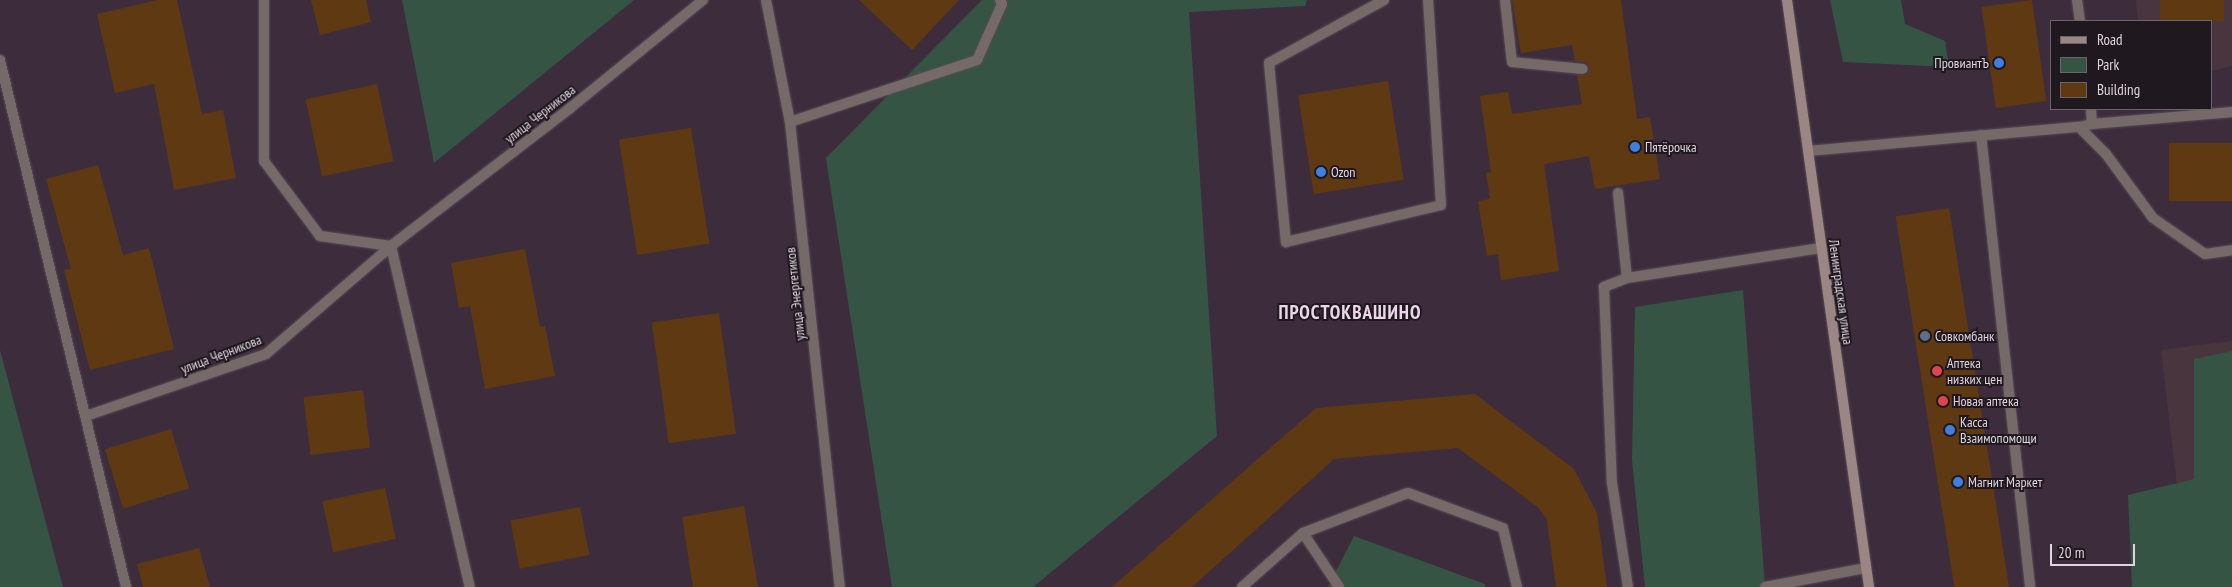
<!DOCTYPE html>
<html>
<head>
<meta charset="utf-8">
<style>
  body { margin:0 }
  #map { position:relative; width:2232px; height:587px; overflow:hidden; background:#3d2d3c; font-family:"PT Sans Narrow",sans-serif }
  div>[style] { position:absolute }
  .education>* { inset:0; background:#48353d }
  .green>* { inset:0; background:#365444 }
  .building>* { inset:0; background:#5f3912; transform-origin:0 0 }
  .roads { filter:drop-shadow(0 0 1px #5a4b59) drop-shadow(0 0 1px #5a4b59) }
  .service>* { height:10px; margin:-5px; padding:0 5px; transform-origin:5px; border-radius:5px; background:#756a67 }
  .minor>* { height:10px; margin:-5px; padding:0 5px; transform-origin:5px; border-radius:5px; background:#756a67 }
  .secondary>* { height:10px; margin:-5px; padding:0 5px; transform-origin:5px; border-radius:5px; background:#9a8783 }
  .dots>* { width:14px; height:14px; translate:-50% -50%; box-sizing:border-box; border:2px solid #20181f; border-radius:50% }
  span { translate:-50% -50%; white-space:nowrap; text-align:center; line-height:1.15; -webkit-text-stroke:4px #20181f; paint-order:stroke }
  .poi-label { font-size:14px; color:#dfd5df }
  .right { translate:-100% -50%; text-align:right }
  .left { translate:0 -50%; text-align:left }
  .street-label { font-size:14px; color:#dfd5df }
  .district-label { font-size:19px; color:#ecd7ea; font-weight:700; letter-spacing:1px }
  .legend { position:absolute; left:2050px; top:20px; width:162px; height:90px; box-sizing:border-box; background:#20181f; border:1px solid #6c646c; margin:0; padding:6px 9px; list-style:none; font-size:15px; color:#dfd5df }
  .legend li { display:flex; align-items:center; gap:10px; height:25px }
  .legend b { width:25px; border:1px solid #6c646c }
  .scale { position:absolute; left:2050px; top:544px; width:85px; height:22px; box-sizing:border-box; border:2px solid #dfd5df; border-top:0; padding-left:6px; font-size:15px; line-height:18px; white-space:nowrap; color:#dfd5df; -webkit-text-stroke:4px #20181f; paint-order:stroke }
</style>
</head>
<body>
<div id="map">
  <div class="education">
    <div style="clip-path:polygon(2136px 0,2232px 0,2232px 66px,2211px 71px,2211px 21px,2138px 21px)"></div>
    <div style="clip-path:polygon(2232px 341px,2232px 587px,2189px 587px,2161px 350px)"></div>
  </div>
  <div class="green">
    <div style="clip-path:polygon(402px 0,634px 0,434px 163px)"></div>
    <div style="clip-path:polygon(982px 0,1307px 0,1305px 6px,1189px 12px,1217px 436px,1033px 587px,892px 587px,826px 158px)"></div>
    <div style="clip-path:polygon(1830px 0,1901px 0,1905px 24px,1945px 41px,1949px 67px,1843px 62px)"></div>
    <div style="clip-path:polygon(1743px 290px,1765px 587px,1645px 587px,1632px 460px,1635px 307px)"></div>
    <div style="clip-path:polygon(0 350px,63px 587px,0 587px)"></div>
    <div style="clip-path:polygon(2232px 351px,2232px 587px,2132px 587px,2128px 495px,2194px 479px,2194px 359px)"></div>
    <div style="clip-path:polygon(1354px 536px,1485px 584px,1485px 587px,1328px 587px)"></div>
  </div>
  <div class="building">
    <div style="clip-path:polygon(158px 0,177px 0,202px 114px,223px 110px,236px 178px,174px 190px,154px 84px,115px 93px,97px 14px)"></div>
    <div style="clip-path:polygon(311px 0,366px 0,371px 22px,320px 35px)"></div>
    <div style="clip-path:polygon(859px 0,959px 0,912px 50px)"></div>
    <div style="clip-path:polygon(1512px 0,1621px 0,1637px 119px,1650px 117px,1660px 179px,1595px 189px,1589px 156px,1544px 164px,1559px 271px,1501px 280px,1498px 254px,1487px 256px,1478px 201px,1490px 199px,1486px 173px,1491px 172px,1480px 96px,1508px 92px,1512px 114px,1582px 104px,1577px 75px,1586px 75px,1590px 69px,1587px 63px,1575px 61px,1572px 45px,1521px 53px)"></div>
    <div style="left:2032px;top:0;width:102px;height:51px;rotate:82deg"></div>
    <div style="left:2160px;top:0;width:64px;height:21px"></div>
    <div style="left:1388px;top:81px;width:100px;height:91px;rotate:81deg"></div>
    <div style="left:377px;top:84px;width:79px;height:73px;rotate:78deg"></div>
    <div style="left:691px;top:128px;width:117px;height:73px;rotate:81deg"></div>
    <div style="left:2232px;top:143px;width:58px;height:63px;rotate:90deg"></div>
    <div style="clip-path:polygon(98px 165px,123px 255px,149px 248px,174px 349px,90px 370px,64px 270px,71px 269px,46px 179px)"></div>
    <div style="left:1949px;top:208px;width:384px;height:54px;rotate:81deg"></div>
    <div style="clip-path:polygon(525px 249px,540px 327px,545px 326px,555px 376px,485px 389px,470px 306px,459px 308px,451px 263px)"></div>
    <div style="left:719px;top:313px;width:122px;height:68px;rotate:82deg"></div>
    <div style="left:363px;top:390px;width:58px;height:60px;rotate:83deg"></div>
    <div style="clip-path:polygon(1475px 394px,1574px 469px,1597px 513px,1607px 587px,1556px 587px,1547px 520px,1539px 508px,1458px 448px,1334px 459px,1192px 587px,1112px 587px,1316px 408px)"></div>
    <div style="left:171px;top:429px;width:62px;height:69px;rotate:73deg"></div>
    <div style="left:385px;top:488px;width:52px;height:64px;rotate:78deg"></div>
    <div style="clip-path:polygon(744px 506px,758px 587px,693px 587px,682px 517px)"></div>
    <div style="left:580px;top:507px;width:49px;height:71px;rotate:79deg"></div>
    <div style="clip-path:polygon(199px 548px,210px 587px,143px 587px,137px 564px)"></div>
  </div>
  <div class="roads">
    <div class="service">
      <div style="left:1384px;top:0;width:131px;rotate:151.3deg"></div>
      <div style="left:1269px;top:63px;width:180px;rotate:84.6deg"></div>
      <div style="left:1286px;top:242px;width:159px;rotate:-13.4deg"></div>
      <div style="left:1441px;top:205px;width:205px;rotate:-93.6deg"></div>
      <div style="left:1505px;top:0;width:62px;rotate:83.6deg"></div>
      <div style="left:1512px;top:62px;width:71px;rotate:5.6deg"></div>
      <div style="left:790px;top:122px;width:197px;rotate:-18.3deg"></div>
      <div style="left:977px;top:60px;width:61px;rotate:-65.9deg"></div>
      <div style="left:1002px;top:4px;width:4px;rotate:-117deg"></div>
      <div style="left:1981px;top:135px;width:455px;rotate:83.8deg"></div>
      <div style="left:1808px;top:151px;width:272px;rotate:-5.1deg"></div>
      <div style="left:2079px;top:127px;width:38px;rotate:45deg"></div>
      <div style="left:2106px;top:154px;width:79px;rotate:53.7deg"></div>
      <div style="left:2153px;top:218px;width:63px;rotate:34.7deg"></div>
      <div style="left:2205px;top:254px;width:27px;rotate:-8deg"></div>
      <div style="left:1618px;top:193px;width:85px;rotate:84deg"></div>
      <div style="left:1627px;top:278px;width:196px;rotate:-8.8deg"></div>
      <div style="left:1627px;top:278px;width:25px;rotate:159deg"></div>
      <div style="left:1604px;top:287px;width:196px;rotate:87.7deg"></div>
      <div style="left:1612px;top:483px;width:105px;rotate:81.3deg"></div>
      <div style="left:1303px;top:533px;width:65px;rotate:56.3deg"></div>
      <div style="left:1242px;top:587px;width:81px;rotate:-41.5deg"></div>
      <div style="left:1303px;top:533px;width:112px;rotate:-20.9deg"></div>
      <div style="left:1408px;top:493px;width:101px;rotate:20.2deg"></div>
      <div style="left:1503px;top:528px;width:61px;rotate:76.7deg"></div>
      <div style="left:1765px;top:587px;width:103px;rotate:-10.7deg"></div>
    </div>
    <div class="minor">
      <div style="left:264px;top:0;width:161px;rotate:90deg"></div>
      <div style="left:264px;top:161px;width:94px;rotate:53.3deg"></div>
      <div style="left:320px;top:236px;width:72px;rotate:8deg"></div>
      <div style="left:391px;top:246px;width:350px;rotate:77deg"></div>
      <div style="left:766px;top:0;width:124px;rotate:78.9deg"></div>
      <div style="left:790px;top:122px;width:468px;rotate:83.9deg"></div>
      <div style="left:2077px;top:0;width:21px;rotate:82deg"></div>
      <div style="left:0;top:60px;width:542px;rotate:76.55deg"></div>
      <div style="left:2092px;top:124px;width:141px;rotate:-4.9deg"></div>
      <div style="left:2079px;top:127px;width:13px;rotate:-13deg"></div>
      <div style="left:2092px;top:124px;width:15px;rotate:-94deg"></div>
      <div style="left:86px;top:416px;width:190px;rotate:-19deg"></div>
      <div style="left:266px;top:354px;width:165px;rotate:-40.8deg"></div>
      <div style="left:391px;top:246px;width:225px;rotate:-37.6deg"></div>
      <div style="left:569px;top:109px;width:173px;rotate:-39.1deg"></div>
    </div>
    <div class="secondary">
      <div style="left:1787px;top:0;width:593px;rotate:82.05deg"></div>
    </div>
  </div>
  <div class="dots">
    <div style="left:1999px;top:63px;background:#3f7fe0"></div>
    <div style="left:1635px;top:147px;background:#3f7fe0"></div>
    <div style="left:1321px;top:172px;background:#3f7fe0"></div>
    <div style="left:1925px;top:336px;background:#5c6f8a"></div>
    <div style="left:1937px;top:371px;background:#e0444e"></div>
    <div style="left:1943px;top:401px;background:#e0444e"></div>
    <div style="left:1950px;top:430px;background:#3f7fe0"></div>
    <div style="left:1958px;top:482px;background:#3f7fe0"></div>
  </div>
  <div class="poi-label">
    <span class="right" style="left:1989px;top:63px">ПровиантЪ</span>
    <span class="left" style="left:1645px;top:147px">Пятёрочка</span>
    <span class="left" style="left:1331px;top:172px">Ozon</span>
    <span class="left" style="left:1935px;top:336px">Совкомбанк</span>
    <span class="left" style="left:1947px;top:371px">Аптека<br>низких цен</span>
    <span class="left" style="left:1953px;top:401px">Новая аптека</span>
    <span class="left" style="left:1960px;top:430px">Касса<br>Взаимопомощи</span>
    <span class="left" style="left:1968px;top:482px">Магнит Маркет</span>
  </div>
  <div class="street-label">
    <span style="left:540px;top:114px;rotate:-38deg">улица Черникова</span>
    <span style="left:1841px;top:292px;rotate:82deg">Ленинградская улица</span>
    <span style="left:795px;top:294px;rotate:-96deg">улица Энергетиков</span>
    <span style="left:221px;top:354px;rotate:-21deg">улица Черникова</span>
  </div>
  <div class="district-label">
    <span style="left:1350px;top:313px">ПРОСТОКВАШИНО</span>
  </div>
  <ul class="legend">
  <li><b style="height:6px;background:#9a8783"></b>Road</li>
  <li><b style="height:14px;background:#365444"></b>Park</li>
  <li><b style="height:14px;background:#5f3912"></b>Building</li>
  </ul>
  <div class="scale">20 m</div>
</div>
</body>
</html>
